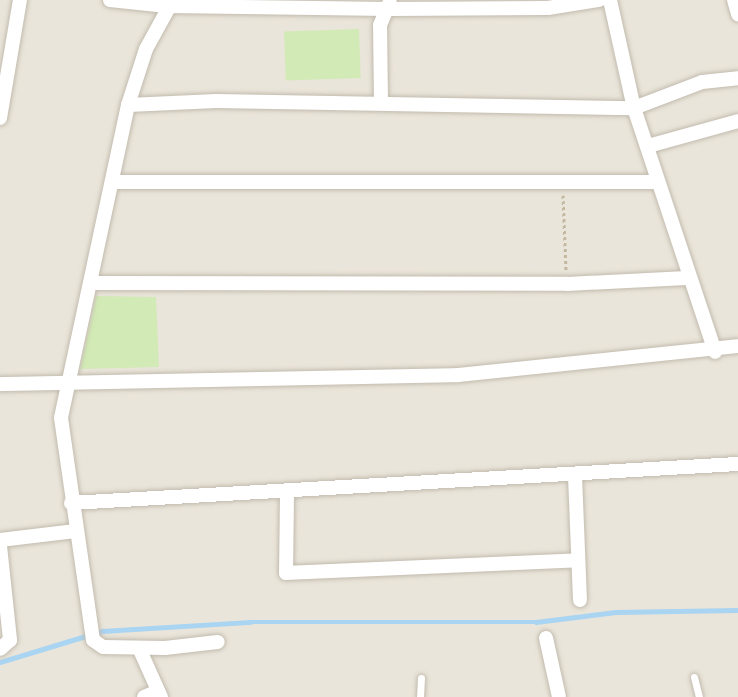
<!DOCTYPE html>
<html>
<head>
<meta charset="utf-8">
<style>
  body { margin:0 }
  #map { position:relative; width:738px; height:697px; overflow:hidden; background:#f6f3ec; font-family:"Space Grotesk",sans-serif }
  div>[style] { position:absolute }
  .residential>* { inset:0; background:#eae5da; transform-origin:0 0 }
  .green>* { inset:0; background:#d2eab5; transform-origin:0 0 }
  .stream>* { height:4.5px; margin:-2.25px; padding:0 2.25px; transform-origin:2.25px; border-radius:2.25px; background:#a9d4f2 }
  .path>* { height:3px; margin-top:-1.5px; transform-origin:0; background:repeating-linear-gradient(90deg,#c4b79f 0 3px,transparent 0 6px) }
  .roads { filter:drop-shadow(0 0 2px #c2bbae) drop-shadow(0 0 2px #c2bbae) }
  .lane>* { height:7px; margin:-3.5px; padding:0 3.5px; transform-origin:3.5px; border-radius:3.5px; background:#fff }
  .street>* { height:14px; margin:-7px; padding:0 7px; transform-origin:7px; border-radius:7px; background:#fff }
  span { translate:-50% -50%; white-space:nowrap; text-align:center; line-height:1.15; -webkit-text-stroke:4.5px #fff; paint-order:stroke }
</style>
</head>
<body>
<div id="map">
  <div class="residential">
    <div style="left:0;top:0;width:738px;height:697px"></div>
  </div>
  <div class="green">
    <div style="left:359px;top:29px;width:49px;height:75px;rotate:88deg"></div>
    <div style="clip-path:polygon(96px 296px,156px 297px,159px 367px,80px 369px)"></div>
  </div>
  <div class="stream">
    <div style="left:0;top:662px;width:107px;rotate:-16.9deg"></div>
    <div style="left:102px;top:631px;width:149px;rotate:-3.5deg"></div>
    <div style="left:251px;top:622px;width:285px"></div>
    <div style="left:536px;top:622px;width:80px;rotate:-7.2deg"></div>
    <div style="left:615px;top:612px;width:123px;rotate:-0.9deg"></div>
  </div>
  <div class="path">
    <div style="left:563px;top:195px;width:75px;rotate:87.7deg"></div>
  </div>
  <div class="roads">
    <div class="lane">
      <div style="left:694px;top:677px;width:21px;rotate:76deg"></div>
      <div style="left:420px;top:697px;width:19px;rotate:-87deg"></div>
    </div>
    <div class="street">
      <div style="left:110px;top:0;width:57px;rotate:6deg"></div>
      <div style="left:167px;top:6px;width:222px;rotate:0.8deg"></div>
      <div style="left:389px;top:9px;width:159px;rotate:-0.4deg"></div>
      <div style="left:548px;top:8px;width:52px;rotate:-8.9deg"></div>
      <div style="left:173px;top:0;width:56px;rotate:118.9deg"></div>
      <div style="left:146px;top:49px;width:59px;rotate:107.8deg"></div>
      <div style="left:128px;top:105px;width:320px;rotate:102.1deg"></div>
      <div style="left:61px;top:418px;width:224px;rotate:81.8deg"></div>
      <div style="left:93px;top:640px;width:12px;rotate:35deg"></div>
      <div style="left:103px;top:647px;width:62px;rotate:0.9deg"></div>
      <div style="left:165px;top:648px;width:53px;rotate:-6.5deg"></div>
      <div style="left:610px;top:0;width:111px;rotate:77.5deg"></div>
      <div style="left:634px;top:108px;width:257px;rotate:71.6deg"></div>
      <div style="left:734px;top:0;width:15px;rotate:74deg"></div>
      <div style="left:381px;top:103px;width:78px;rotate:-90.7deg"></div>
      <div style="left:380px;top:25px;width:25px;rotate:-67deg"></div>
      <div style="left:128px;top:105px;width:88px;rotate:-2.6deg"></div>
      <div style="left:216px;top:101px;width:418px;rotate:1deg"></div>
      <div style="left:634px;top:108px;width:73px;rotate:-20.9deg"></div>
      <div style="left:702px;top:82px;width:36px;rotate:-6deg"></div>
      <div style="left:0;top:118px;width:120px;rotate:-80.4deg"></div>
      <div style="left:648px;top:146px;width:93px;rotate:-15.5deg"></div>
      <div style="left:116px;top:182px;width:541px"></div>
      <div style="left:91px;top:283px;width:476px;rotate:0.1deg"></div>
      <div style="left:567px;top:284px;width:120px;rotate:-2.9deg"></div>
      <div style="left:0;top:384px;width:458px;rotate:-1.1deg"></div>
      <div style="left:458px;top:375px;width:281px;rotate:-5.9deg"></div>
      <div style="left:575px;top:476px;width:124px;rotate:87.7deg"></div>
      <div style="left:287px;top:494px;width:79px;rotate:90.7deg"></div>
      <div style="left:286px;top:573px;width:292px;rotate:-2.5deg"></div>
      <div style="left:71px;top:503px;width:668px;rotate:-3.35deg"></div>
      <div style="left:0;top:540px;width:76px;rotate:-6.8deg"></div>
      <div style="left:0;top:546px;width:95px;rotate:83.9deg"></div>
      <div style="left:10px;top:640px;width:13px;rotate:138deg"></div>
      <div style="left:546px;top:638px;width:60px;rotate:77.6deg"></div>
      <div style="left:139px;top:648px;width:54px;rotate:65.8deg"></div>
      <div style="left:144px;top:697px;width:15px;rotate:-23deg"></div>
    </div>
  </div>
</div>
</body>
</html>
